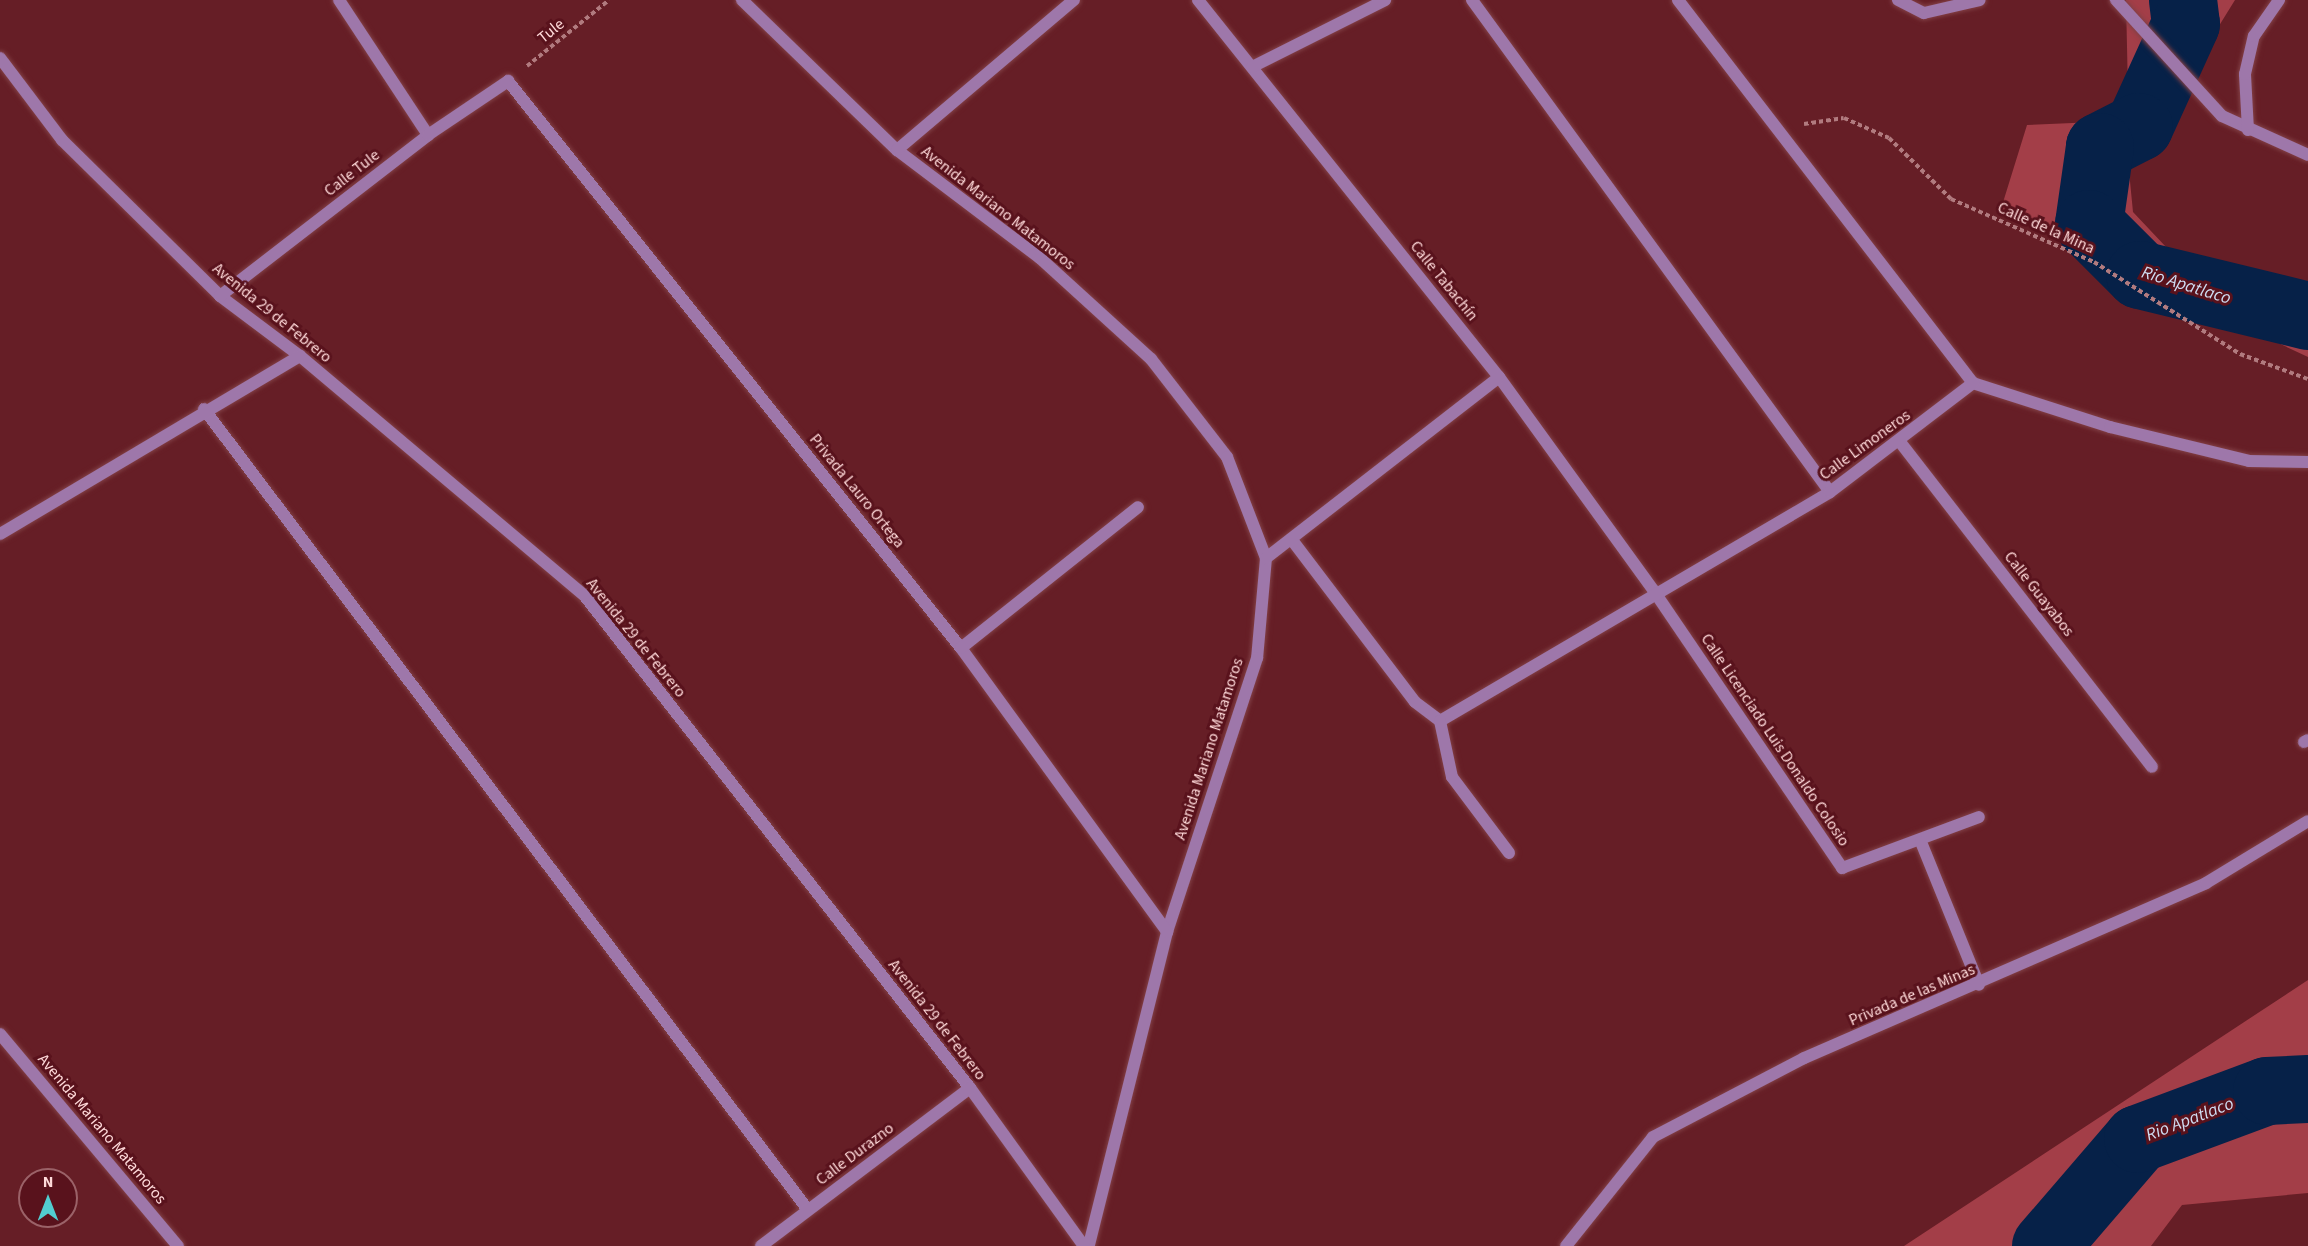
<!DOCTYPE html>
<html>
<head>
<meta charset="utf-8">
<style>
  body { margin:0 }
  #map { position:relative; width:2308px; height:1246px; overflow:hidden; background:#661e26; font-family:"Source Sans 3",sans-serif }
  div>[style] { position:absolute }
  .forest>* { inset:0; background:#a33e48 }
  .river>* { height:68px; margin:-34px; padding:0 34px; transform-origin:34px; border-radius:34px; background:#062148 }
  .path>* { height:4px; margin-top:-2px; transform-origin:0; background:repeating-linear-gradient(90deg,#b17b7f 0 4.5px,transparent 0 7.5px) }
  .roads { filter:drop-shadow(0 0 2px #824046) drop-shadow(0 0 2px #824046) }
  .street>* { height:12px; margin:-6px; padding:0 6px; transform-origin:6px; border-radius:6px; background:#9e77aa }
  span { translate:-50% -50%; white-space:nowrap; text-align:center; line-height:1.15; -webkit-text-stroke:6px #59121c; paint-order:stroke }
  .street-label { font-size:16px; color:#ffdada }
  .water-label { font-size:18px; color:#cfddf2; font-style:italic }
  .north { position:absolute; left:18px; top:1168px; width:60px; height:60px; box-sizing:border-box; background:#59121c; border:2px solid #9b6268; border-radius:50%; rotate:0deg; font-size:16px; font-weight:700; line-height:24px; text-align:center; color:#ffdada }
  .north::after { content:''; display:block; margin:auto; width:21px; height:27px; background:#52cdd0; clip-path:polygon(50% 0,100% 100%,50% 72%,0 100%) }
</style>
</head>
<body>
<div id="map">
  <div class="forest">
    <div style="clip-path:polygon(2126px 0,2235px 0,2129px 171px,2133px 212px,2183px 265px,2308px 293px,2308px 357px,2000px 212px,2027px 125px,2119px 121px,2128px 94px)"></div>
    <div style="clip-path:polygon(2308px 980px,2308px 1193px,2182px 1205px,2151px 1246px,1904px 1246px)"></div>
  </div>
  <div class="river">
    <div style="left:2183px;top:0;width:24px;rotate:83deg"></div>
    <div style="left:2186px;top:24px;width:113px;rotate:114.5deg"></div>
    <div style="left:2139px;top:127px;width:44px;rotate:152.9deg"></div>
    <div style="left:2100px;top:147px;width:78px;rotate:98.1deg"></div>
    <div style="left:2089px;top:224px;width:72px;rotate:45deg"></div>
    <div style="left:2140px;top:275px;width:173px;rotate:13.7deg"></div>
    <div style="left:2046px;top:1246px;width:141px;rotate:-49.3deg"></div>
    <div style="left:2138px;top:1139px;width:138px;rotate:-20.4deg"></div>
    <div style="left:2267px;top:1091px;width:41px;rotate:-2.8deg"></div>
  </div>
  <div class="path">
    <div style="left:527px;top:66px;width:105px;rotate:-38.8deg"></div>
    <div style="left:1804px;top:124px;width:40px;rotate:-8.5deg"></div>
    <div style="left:1844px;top:118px;width:49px;rotate:24deg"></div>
    <div style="left:1889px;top:138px;width:87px;rotate:44.5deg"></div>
    <div style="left:1951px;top:199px;width:156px;rotate:23.8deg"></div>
    <div style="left:2094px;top:262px;width:173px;rotate:32.2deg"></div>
    <div style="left:2240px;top:354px;width:72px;rotate:20.2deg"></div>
  </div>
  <div class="roads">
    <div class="street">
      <div style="left:339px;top:0;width:162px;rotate:56.6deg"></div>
      <div style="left:742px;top:0;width:216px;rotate:44.1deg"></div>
      <div style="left:897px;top:150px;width:179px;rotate:37.1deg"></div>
      <div style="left:1040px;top:258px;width:150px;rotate:42.3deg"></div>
      <div style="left:1151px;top:359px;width:124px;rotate:52.2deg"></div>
      <div style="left:1227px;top:457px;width:108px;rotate:68.9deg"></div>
      <div style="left:1266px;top:558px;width:100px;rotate:95.1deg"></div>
      <div style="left:1257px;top:658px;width:288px;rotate:108.2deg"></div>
      <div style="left:1167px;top:932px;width:324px;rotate:104deg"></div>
      <div style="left:1198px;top:0;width:482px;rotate:51.4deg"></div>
      <div style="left:1499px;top:377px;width:264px;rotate:54.1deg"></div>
      <div style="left:1654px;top:591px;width:335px;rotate:55.8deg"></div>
      <div style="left:1842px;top:868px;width:146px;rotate:-20.4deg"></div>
      <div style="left:1472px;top:0;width:608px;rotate:53.96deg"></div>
      <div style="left:1678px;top:0;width:483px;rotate:52.4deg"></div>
      <div style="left:1898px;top:0;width:29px;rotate:27deg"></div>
      <div style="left:1924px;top:13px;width:57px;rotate:-13.1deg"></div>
      <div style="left:2116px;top:0;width:157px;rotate:47.6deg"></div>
      <div style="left:2222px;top:116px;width:94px;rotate:24.4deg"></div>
      <div style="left:0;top:58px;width:103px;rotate:52.9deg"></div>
      <div style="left:62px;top:140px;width:222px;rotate:44.6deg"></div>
      <div style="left:220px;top:296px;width:100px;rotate:36.9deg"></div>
      <div style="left:300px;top:356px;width:371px;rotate:40.1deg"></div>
      <div style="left:584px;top:595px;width:626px;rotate:51.94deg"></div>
      <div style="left:970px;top:1088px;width:195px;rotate:54.2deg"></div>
      <div style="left:1252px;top:67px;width:149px;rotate:-26.7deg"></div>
      <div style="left:2248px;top:130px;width:56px;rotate:-93.1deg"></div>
      <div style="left:2245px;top:74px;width:39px;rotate:-77deg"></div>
      <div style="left:2254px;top:36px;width:44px;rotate:-55.2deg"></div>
      <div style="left:897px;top:150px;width:232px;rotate:-40.3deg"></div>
      <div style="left:220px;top:296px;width:263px;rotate:-37.7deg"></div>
      <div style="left:428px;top:135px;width:97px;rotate:-34deg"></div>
      <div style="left:508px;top:81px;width:726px;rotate:51.38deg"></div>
      <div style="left:961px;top:648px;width:351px;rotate:54deg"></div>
      <div style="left:1973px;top:383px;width:144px;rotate:17.8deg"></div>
      <div style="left:2110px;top:427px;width:143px;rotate:13.7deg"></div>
      <div style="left:2249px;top:461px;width:59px;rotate:1deg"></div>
      <div style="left:204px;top:409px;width:1003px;rotate:52.98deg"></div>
      <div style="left:1900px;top:442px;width:411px;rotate:52.2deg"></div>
      <div style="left:0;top:534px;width:349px;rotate:-30.7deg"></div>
      <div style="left:1292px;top:540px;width:203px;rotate:52.8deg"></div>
      <div style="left:1415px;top:702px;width:31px;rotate:37deg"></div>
      <div style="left:1440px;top:721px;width:452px;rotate:-30.4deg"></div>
      <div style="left:1830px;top:492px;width:180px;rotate:-37.3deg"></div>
      <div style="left:1266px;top:558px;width:295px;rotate:-37.8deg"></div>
      <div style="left:961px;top:648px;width:226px;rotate:-38.5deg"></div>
      <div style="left:1440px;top:721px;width:57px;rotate:77.9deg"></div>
      <div style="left:1452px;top:777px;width:95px;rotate:53.1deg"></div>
      <div style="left:2304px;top:742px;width:4px;rotate:-27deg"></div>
      <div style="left:1921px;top:842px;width:154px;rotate:67.9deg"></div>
      <div style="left:0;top:1034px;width:277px;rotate:50deg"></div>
      <div style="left:761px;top:1246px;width:262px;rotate:-37.1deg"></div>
      <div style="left:1566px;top:1246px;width:139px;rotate:-51.4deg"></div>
      <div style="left:1653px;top:1137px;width:170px;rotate:-27.6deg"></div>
      <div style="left:1804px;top:1058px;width:438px;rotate:-23.5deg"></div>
      <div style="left:2206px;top:883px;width:119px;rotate:-31.3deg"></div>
    </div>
  </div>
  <div class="street-label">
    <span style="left:551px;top:31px;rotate:-39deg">Tule</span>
    <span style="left:352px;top:173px;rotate:-38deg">Calle Tule</span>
    <span style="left:998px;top:208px;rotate:38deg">Avenida Mariano Matamoros</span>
    <span style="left:2046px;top:228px;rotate:24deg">Calle de la Mina</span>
    <span style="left:1444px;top:281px;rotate:51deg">Calle Tabachín</span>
    <span style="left:272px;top:313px;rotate:39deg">Avenida 29 de Febrero</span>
    <span style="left:1865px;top:445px;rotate:-36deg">Calle Limoneros</span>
    <span style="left:857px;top:491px;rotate:51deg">Privada Lauro Ortega</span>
    <span style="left:2039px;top:594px;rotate:52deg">Calle Guayabos</span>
    <span style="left:636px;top:638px;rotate:51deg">Avenida 29 de Febrero</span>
    <span style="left:1775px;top:740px;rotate:56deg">Calle Licenciado Luis Donaldo Colosio</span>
    <span style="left:1209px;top:749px;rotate:-72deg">Avenida Mariano Matamoros</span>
    <span style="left:1912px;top:995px;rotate:-23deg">Privada de las Minas</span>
    <span style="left:937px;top:1020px;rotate:52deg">Avenida 29 de Febrero</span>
    <span style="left:102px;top:1129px;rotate:50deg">Avenida Mariano Matamoros</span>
    <span style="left:855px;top:1154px;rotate:-37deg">Calle Durazno</span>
  </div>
  <div class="water-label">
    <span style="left:2186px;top:286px;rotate:17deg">Rio Apatlaco</span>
    <span style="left:2190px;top:1120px;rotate:-21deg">Rio Apatlaco</span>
  </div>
  <div class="north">N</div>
</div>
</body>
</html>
